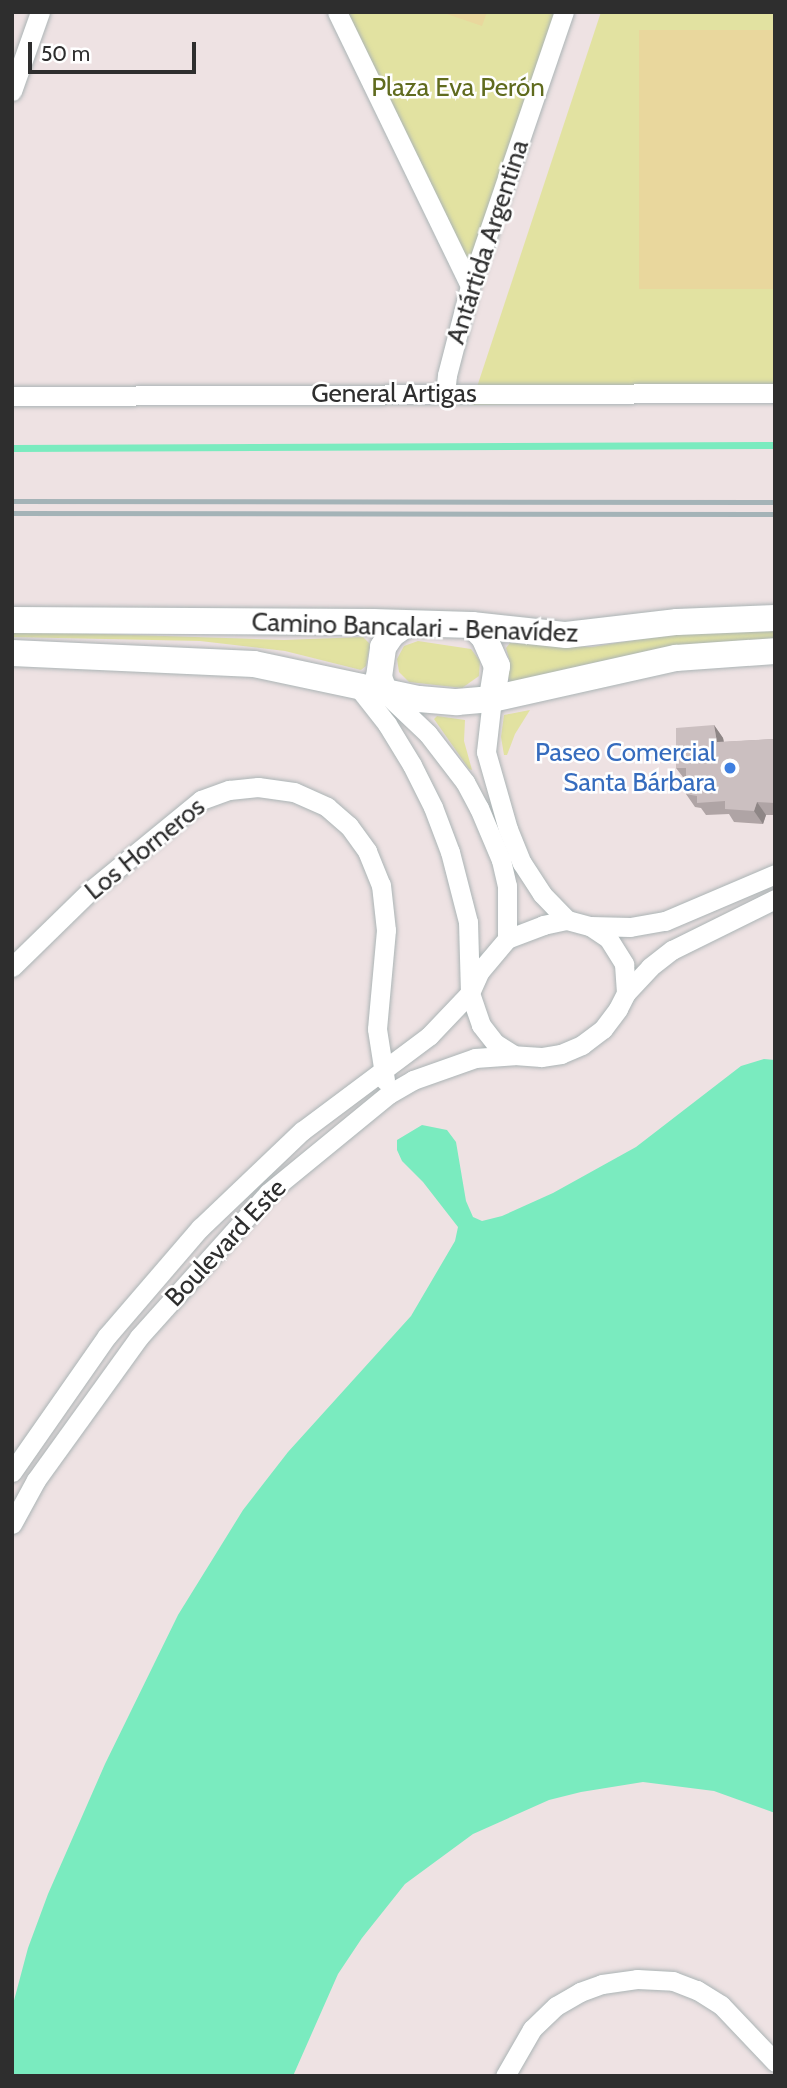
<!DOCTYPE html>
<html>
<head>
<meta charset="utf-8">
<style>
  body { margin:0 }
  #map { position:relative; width:787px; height:2088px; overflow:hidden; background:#eee2e3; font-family:Cabin,sans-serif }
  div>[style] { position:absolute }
  .green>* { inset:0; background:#e2e2a1 }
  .pitch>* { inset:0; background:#e9d79d; transform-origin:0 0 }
  .water>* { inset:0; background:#7aebbf }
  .stream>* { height:7px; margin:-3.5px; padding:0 3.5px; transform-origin:3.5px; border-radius:3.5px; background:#7aebbf }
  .roads { filter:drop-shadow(0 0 2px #abb4b5) drop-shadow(0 0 2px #abb4b5) }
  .minor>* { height:19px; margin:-9.5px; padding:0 9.5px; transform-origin:9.5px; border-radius:9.5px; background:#fff }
  .secondary>* { height:26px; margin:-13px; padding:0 13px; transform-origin:13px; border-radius:13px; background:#fff }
  .rail>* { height:5px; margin:-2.5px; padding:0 2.5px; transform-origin:2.5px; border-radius:2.5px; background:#a4b3b7 }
  .wall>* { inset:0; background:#afa4a5 }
  .shaded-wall>* { inset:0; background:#8e8686 }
  .building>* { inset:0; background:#cbbfc0 }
  .dots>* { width:19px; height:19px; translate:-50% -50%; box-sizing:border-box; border:4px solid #fff; border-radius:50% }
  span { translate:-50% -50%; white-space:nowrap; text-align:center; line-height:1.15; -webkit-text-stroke:5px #fff; paint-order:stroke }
  .park-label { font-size:26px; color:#606b1e }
  .street-label { font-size:26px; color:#2e2e2e }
  .shop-label { font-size:26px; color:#366cbe }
  .right { translate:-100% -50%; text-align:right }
  .frame { position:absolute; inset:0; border:14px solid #2e2e2e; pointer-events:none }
  .scale { position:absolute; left:28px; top:42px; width:168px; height:32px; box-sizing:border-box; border:4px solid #2e2e2e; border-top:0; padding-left:9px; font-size:21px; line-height:24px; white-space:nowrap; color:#2e2e2e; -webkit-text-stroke:5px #fff; paint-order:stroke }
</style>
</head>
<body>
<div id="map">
  <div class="green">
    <div style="clip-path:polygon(337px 12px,564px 12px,470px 286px)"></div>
    <div style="clip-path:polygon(601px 12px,775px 12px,775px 399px,471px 405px)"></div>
    <div style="clip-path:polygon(775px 629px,775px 640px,683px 645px,583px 665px,534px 679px,511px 683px,507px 676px,510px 662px,506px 648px,510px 643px,592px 647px,677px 633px)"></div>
    <div style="clip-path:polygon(12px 631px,284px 640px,363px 637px,370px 644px,366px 666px,361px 670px,285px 651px,200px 641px,12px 637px)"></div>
    <div style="clip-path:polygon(418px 641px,471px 649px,480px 661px,479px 676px,462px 688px,409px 682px,399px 672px,397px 659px,404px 646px)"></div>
    <div style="clip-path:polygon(530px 710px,515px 734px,507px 755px,504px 755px,501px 737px,504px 715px)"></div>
    <div style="clip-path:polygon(437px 716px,465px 720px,464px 741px,472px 770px,469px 769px,434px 719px)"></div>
  </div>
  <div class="pitch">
    <div style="clip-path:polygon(441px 12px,487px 12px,482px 26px)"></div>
    <div style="left:775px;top:30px;width:259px;height:136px;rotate:90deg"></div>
  </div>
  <div class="water">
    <div style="clip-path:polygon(764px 1059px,775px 1060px,775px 1813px,714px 1791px,643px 1782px,581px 1792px,549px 1800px,473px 1834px,405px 1884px,362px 1938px,338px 1974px,293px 2076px,12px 2076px,12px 2008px,28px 1948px,48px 1894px,105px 1764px,178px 1615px,243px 1510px,288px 1452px,411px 1316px,455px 1241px,458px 1227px,423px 1182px,402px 1161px,397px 1150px,397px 1140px,422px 1125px,447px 1130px,456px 1142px,466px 1201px,473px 1217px,482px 1221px,502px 1216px,553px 1193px,636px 1147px,741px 1066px)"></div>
  </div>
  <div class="stream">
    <div style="left:12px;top:448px;width:763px;rotate:-0.23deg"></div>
  </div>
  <div class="roads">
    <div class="minor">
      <div style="left:337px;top:12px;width:305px;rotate:64.1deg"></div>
      <div style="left:12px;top:91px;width:84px;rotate:-70.5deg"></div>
      <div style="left:445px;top:394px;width:19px;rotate:-84deg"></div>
      <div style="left:447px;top:375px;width:92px;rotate:-75.5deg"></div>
      <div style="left:470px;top:286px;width:290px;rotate:-71.1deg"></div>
      <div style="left:12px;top:396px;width:763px;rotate:-0.23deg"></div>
      <div style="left:385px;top:693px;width:59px;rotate:43.6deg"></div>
      <div style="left:428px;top:734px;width:61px;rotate:52.4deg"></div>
      <div style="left:465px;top:782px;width:30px;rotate:62deg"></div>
      <div style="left:479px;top:808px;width:56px;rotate:67.1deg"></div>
      <div style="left:501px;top:860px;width:27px;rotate:77deg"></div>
      <div style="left:507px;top:886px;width:53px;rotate:90deg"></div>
      <div style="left:492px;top:699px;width:53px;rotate:96.5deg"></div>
      <div style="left:486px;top:752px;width:80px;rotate:74.1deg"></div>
      <div style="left:508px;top:829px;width:37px;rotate:68deg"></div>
      <div style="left:522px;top:863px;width:37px;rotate:57deg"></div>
      <div style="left:542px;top:894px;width:36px;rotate:46deg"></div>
      <div style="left:567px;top:920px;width:24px;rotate:15deg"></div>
      <div style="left:590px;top:926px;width:22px;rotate:34deg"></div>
      <div style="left:608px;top:938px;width:31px;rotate:58deg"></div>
      <div style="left:624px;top:964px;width:29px;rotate:86deg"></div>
      <div style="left:626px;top:993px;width:18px;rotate:117deg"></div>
      <div style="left:618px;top:1009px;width:25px;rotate:127deg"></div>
      <div style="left:603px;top:1029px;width:26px;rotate:143deg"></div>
      <div style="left:582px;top:1045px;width:23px;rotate:157deg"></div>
      <div style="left:561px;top:1054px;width:20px;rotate:171deg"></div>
      <div style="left:541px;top:1057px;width:27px;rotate:-176deg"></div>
      <div style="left:514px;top:1055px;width:22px;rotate:-148deg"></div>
      <div style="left:495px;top:1043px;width:23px;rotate:-128deg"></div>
      <div style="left:481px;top:1025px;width:34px;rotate:-109deg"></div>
      <div style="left:470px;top:993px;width:24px;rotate:-66deg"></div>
      <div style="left:480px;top:971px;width:42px;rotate:-49.8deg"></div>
      <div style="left:507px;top:939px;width:39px;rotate:-21deg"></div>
      <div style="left:543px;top:925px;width:25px;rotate:-12deg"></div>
      <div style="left:590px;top:926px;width:40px;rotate:1.4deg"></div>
      <div style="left:630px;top:927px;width:36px;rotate:-10deg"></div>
      <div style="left:665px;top:921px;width:120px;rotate:-23.1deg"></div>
      <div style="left:12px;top:967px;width:110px;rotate:-44.3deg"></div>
      <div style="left:91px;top:890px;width:142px;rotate:-39.3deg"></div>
      <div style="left:201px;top:800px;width:30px;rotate:-20deg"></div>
      <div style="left:229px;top:790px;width:29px;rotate:-6deg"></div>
      <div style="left:258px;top:787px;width:36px;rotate:8deg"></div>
      <div style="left:294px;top:792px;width:36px;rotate:24deg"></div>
      <div style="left:327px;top:807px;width:29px;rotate:41deg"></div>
      <div style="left:349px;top:826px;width:31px;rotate:54deg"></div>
      <div style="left:367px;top:851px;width:37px;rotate:68deg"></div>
      <div style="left:381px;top:885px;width:45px;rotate:83.7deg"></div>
      <div style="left:386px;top:930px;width:99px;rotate:95.2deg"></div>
      <div style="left:377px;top:1029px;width:52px;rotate:81.1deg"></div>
      <div style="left:626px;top:993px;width:35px;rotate:-47deg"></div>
      <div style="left:650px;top:967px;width:28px;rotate:-38deg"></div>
      <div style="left:672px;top:950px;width:115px;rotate:-26.3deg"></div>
      <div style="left:12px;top:1472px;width:166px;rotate:-55.1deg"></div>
      <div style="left:107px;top:1336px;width:143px;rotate:-49.3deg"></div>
      <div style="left:200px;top:1228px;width:141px;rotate:-43.6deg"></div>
      <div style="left:302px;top:1131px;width:159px;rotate:-36.8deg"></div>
      <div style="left:429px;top:1036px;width:59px;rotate:-46.4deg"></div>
      <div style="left:470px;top:993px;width:71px;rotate:-91.6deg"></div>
      <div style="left:468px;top:922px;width:72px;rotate:-104.4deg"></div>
      <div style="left:450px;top:852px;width:48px;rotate:-110.7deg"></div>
      <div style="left:433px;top:807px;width:47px;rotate:-116.6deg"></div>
      <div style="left:412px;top:765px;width:48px;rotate:-121.4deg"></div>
      <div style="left:387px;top:724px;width:47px;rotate:-128.1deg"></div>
      <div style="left:12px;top:1524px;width:50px;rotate:-61.4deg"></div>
      <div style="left:36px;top:1480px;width:176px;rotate:-54.2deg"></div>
      <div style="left:139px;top:1337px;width:193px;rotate:-48.1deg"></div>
      <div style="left:268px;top:1193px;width:156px;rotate:-39.3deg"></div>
      <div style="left:389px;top:1094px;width:28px;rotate:-30deg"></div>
      <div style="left:413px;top:1080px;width:66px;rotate:-19.5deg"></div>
      <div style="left:475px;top:1058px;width:39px;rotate:-4deg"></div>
      <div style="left:505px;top:2076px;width:54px;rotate:-60.1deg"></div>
      <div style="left:532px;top:2029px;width:33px;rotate:-44deg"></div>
      <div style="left:556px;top:2006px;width:28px;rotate:-30deg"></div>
      <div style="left:580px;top:1992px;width:23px;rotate:-20deg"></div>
      <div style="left:602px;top:1984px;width:35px;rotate:-8deg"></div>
      <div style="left:637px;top:1979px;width:36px;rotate:3deg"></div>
      <div style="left:673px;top:1981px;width:26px;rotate:21deg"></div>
      <div style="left:697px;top:1990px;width:28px;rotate:32deg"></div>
      <div style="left:721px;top:2005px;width:79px;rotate:46.5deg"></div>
    </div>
    <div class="secondary">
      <div style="left:12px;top:620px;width:361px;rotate:0.3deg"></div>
      <div style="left:373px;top:622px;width:99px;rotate:1.7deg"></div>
      <div style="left:472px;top:625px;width:95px;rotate:6.1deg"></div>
      <div style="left:566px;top:635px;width:112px;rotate:-6.7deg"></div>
      <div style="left:677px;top:622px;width:98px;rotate:-2.3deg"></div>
      <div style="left:472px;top:625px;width:17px;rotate:45deg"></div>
      <div style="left:484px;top:637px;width:32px;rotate:66deg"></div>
      <div style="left:497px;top:666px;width:33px;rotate:99deg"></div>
      <div style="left:12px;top:653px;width:242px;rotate:2.6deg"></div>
      <div style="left:254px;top:664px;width:169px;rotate:12deg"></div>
      <div style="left:419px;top:699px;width:38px;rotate:5deg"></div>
      <div style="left:457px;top:702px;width:35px;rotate:-5deg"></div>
      <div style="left:492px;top:699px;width:189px;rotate:-12.6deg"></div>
      <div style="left:676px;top:658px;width:99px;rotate:-4deg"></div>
      <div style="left:385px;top:693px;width:17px;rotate:-111deg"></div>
      <div style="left:379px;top:677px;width:30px;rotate:-82deg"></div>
      <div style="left:383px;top:647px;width:16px;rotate:-55deg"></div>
      <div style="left:392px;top:634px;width:16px;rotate:-35deg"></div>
    </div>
  </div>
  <div class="rail">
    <div style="left:12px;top:501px;width:763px;rotate:0.08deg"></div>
    <div style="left:12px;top:513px;width:763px;rotate:0.08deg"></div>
  </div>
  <div class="wall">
    <div style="clip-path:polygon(714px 725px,723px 738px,724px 742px,775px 739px,775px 815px,766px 815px,763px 824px,734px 822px,729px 814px,706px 815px,701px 808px,695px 807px,686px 794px,686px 781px,676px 768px)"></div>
  </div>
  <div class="shaded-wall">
    <div style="clip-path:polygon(714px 725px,723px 738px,726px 755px,717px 742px)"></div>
    <div style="clip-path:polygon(757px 802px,766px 815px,763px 824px,754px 811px)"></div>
  </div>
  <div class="building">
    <div style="clip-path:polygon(714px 725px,717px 742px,775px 739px,775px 803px,757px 802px,754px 811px,725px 809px,725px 801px,697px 803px,697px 796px,686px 794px,686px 768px,676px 768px,676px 728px)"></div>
  </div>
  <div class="dots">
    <div style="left:730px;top:768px;background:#3f7fe0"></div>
  </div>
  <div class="park-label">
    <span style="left:458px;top:88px">Plaza Eva Perón</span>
  </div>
  <div class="street-label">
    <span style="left:488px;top:242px;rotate:-72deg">Antártida Argentina</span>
    <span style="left:394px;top:394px">General Artigas</span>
    <span style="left:415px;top:628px;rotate:2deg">Camino Bancalari - Benavídez</span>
    <span style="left:145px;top:849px;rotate:-39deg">Los Horneros</span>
    <span style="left:226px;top:1243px;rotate:-47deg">Boulevard Este</span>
  </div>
  <div class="shop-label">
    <span class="right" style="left:716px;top:768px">Paseo Comercial<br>Santa Bárbara</span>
  </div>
  <div class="frame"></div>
  <div class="scale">50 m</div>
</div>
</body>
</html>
